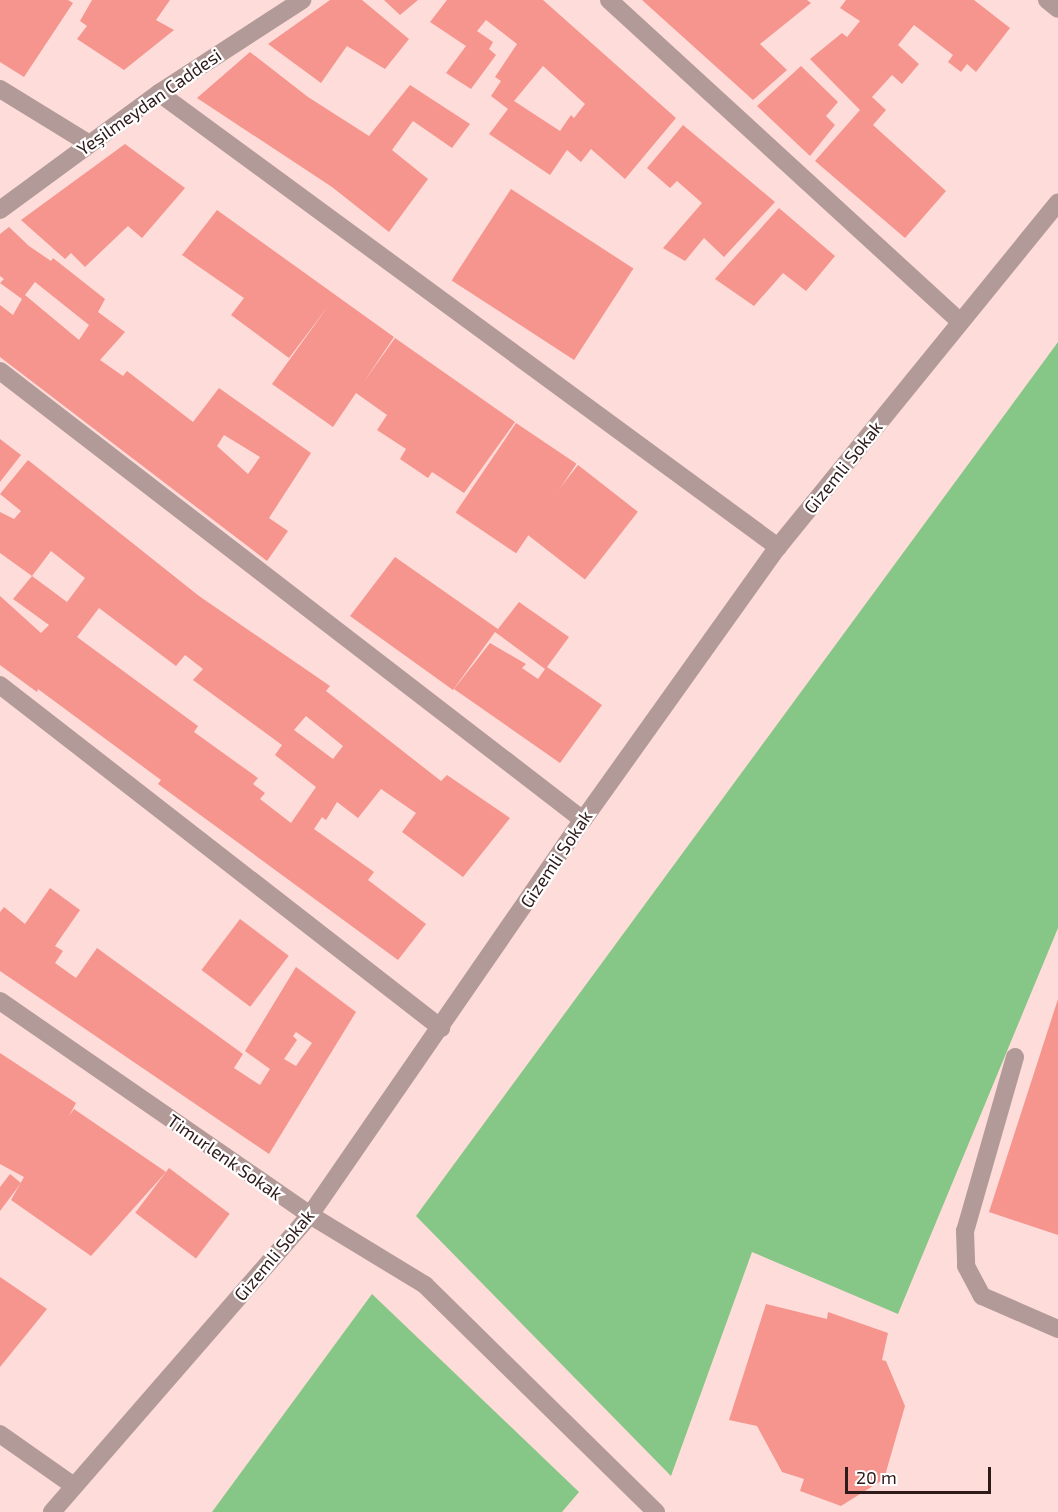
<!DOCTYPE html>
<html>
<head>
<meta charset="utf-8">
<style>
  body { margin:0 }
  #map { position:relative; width:1058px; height:1512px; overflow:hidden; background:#fedcd9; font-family:"Exo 2",sans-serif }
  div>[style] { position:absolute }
  .green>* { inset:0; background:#86c686 }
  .building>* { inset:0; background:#f5958e; transform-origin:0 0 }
  .minor>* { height:18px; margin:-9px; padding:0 9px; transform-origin:9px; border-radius:9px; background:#b29a98 }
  span { translate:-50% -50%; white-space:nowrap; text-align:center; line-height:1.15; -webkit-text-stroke:4.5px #fff; paint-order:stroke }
  .street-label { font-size:18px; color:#2e1a19 }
  .scale { position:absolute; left:845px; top:1467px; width:146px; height:27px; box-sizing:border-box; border:3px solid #2e1a19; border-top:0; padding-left:8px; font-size:18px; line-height:21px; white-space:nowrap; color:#2e1a19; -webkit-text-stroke:4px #fff; paint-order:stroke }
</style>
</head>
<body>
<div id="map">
  <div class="green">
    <div style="clip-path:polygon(1058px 342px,1058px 928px,898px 1314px,752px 1252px,671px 1476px,416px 1216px)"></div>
    <div style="clip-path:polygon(372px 1294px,579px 1492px,562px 1512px,212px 1512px)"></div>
  </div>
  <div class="building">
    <div style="clip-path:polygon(0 0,68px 0,73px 3px,24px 77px,0 62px)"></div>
    <div style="clip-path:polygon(92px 0,170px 0,156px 20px,174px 30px,124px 70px,77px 39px,87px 26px,80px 21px)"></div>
    <div style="clip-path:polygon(330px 0,362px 0,409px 39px,385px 69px,347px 46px,321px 83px,268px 44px)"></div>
    <div style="clip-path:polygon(384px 0,418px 0,400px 15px)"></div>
    <div style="clip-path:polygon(evenodd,447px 0,543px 0,676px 118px,625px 179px,591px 149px,581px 162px,567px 150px,550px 175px,489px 134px,508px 109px,491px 96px,501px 81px,495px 77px,517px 44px,486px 20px,477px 31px,493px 42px,489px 49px,496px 55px,471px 89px,446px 73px,466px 46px,430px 22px,447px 0,543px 66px,585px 104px,574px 118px,571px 115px,560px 131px,514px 101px,543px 66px)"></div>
    <div style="clip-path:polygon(642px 0,807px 0,811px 3px,760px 44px,787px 70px,753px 100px)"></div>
    <div style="clip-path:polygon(846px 0,974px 0,1010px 28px,976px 72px,967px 64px,961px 72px,948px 62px,953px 55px,914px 25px,898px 45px,919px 64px,902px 84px,892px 75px,872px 97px,886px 110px,873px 125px,946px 191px,905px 238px,815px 161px,860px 110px,810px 59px,842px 33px,847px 37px,860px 21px,840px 8px)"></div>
    <div style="clip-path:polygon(250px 52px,308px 97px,369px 136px,410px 85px,470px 124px,452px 148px,413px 121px,392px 150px,428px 179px,389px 232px,332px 187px,197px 98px)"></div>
    <div style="clip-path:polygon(801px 66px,838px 102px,826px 116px,835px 125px,810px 156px,757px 106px)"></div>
    <div style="clip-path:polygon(683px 125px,775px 202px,724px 257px,704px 238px,685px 261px,663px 248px,702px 203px,677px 181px,670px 188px,647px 168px)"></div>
    <div style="clip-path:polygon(125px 144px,185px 188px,142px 238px,128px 226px,85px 267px,71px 253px,65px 259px,21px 220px)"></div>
    <div style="left:511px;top:189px;width:146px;height:109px;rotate:33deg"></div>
    <div style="clip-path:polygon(779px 208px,835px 256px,806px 291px,783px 273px,754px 306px,715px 279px)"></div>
    <div style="clip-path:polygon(217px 210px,394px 337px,363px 383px,395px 338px,515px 422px,464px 493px,432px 472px,428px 478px,400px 459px,406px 449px,377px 430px,387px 415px,356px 393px,333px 427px,272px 384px,329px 305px,289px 358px,231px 315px,244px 298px,182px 255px)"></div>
    <div style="clip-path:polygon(evenodd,9px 227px,29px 246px,51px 261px,53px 258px,105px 299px,98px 312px,125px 332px,100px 360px,123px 376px,127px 371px,193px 422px,219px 388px,311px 453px,269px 518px,288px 531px,267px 561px,0 357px,0 305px,13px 315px,22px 299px,0 283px,4px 279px,0 276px,0 234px,9px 227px,35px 282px,89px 325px,79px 340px,25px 295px,35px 282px,9px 227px,224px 435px,260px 457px,248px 474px,217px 446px,224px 435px)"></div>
    <div style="left:516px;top:423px;width:73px;height:108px;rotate:34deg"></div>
    <div style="clip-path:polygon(0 439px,21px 455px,0 482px)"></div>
    <div style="clip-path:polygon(evenodd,28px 460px,199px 596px,330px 686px,326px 691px,441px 781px,447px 775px,510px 818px,463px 877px,402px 832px,416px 813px,381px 789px,358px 818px,337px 802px,326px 820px,322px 817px,314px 829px,374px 872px,368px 880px,426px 924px,398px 960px,158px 784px,161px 780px,38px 689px,37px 692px,0 665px,0 596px,41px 633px,49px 625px,13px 599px,32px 576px,0 553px,0 512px,14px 519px,21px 511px,0 494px,28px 460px,51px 551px,85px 578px,67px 602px,32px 576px,51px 551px,28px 460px,99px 608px,176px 666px,185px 655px,203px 669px,193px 680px,282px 745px,275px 755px,316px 787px,291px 823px,260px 799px,265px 793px,253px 784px,258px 778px,194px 732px,198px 726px,77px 637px,99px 608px,28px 460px,306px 716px,343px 746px,333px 759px,294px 730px,306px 716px)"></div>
    <div style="left:578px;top:465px;width:76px;height:86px;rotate:38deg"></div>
    <div style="clip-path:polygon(395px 557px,498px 629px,519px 602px,569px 637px,547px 667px,602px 705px,560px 763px,454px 689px,490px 643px,526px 664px,522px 668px,538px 679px,545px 669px,495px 632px,453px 690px,350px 616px)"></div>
    <div style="clip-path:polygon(evenodd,50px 888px,80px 910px,55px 946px,63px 951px,55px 963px,76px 978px,97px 948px,243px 1054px,234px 1068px,260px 1085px,270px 1069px,245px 1051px,296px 967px,356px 1012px,269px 1154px,0 971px,0 912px,4px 907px,25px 924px,50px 888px,296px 1032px,312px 1043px,296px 1066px,284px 1059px,297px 1040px,293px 1036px,296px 1032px)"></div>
    <div style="left:240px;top:919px;width:61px;height:64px;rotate:37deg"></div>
    <div style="clip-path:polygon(1058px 999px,1058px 1235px,989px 1212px)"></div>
    <div style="clip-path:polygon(0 1053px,76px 1103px,69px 1116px,74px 1109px,166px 1172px,91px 1256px,11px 1200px,24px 1177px,0 1164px)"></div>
    <div style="left:169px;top:1168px;width:76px;height:56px;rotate:37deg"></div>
    <div style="clip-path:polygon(10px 1174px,21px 1183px,0 1211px,0 1187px)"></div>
    <div style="clip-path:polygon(0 1277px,47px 1309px,0 1367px)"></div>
    <div style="clip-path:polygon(766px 1304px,827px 1319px,828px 1312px,888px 1333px,882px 1360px,886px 1361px,905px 1406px,884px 1479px,841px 1506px,800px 1491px,804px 1479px,782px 1472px,757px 1426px,729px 1420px)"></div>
  </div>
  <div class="minor">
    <div style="left:609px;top:0;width:475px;rotate:42.5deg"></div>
    <div style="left:1047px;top:0;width:14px;rotate:39deg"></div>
    <div style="left:0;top:89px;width:103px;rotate:31.5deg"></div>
    <div style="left:159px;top:93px;width:768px;rotate:36.26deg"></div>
    <div style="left:0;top:210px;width:197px;rotate:-36.3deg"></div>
    <div style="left:159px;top:93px;width:171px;rotate:-33deg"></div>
    <div style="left:0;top:371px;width:736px;rotate:37.6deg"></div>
    <div style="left:0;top:685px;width:559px;rotate:37.87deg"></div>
    <div style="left:0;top:1001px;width:377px;rotate:34.6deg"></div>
    <div style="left:310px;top:1215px;width:135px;rotate:31.3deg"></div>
    <div style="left:425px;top:1285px;width:324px;rotate:44.5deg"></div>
    <div style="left:1015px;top:1057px;width:181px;rotate:106deg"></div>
    <div style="left:965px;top:1231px;width:35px;rotate:88deg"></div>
    <div style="left:966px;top:1266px;width:34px;rotate:62deg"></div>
    <div style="left:982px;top:1296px;width:83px;rotate:23.5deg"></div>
    <div style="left:0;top:1434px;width:90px;rotate:35.1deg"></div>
    <div style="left:52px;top:1512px;width:393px;rotate:-49deg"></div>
    <div style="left:310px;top:1215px;width:480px;rotate:-55.4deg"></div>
    <div style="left:583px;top:820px;width:335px;rotate:-54.5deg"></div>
    <div style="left:778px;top:547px;width:444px;rotate:-50.9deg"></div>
  </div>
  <div class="street-label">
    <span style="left:149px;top:102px;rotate:-35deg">Yeşilmeydan Caddesi</span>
    <span style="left:843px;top:467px;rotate:-51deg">Gizemli Sokak</span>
    <span style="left:556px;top:859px;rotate:-56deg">Gizemli Sokak</span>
    <span style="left:225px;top:1157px;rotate:35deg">Timurlenk Sokak</span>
    <span style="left:274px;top:1255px;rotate:-50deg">Gizemli Sokak</span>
  </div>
  <div class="scale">20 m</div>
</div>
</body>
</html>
